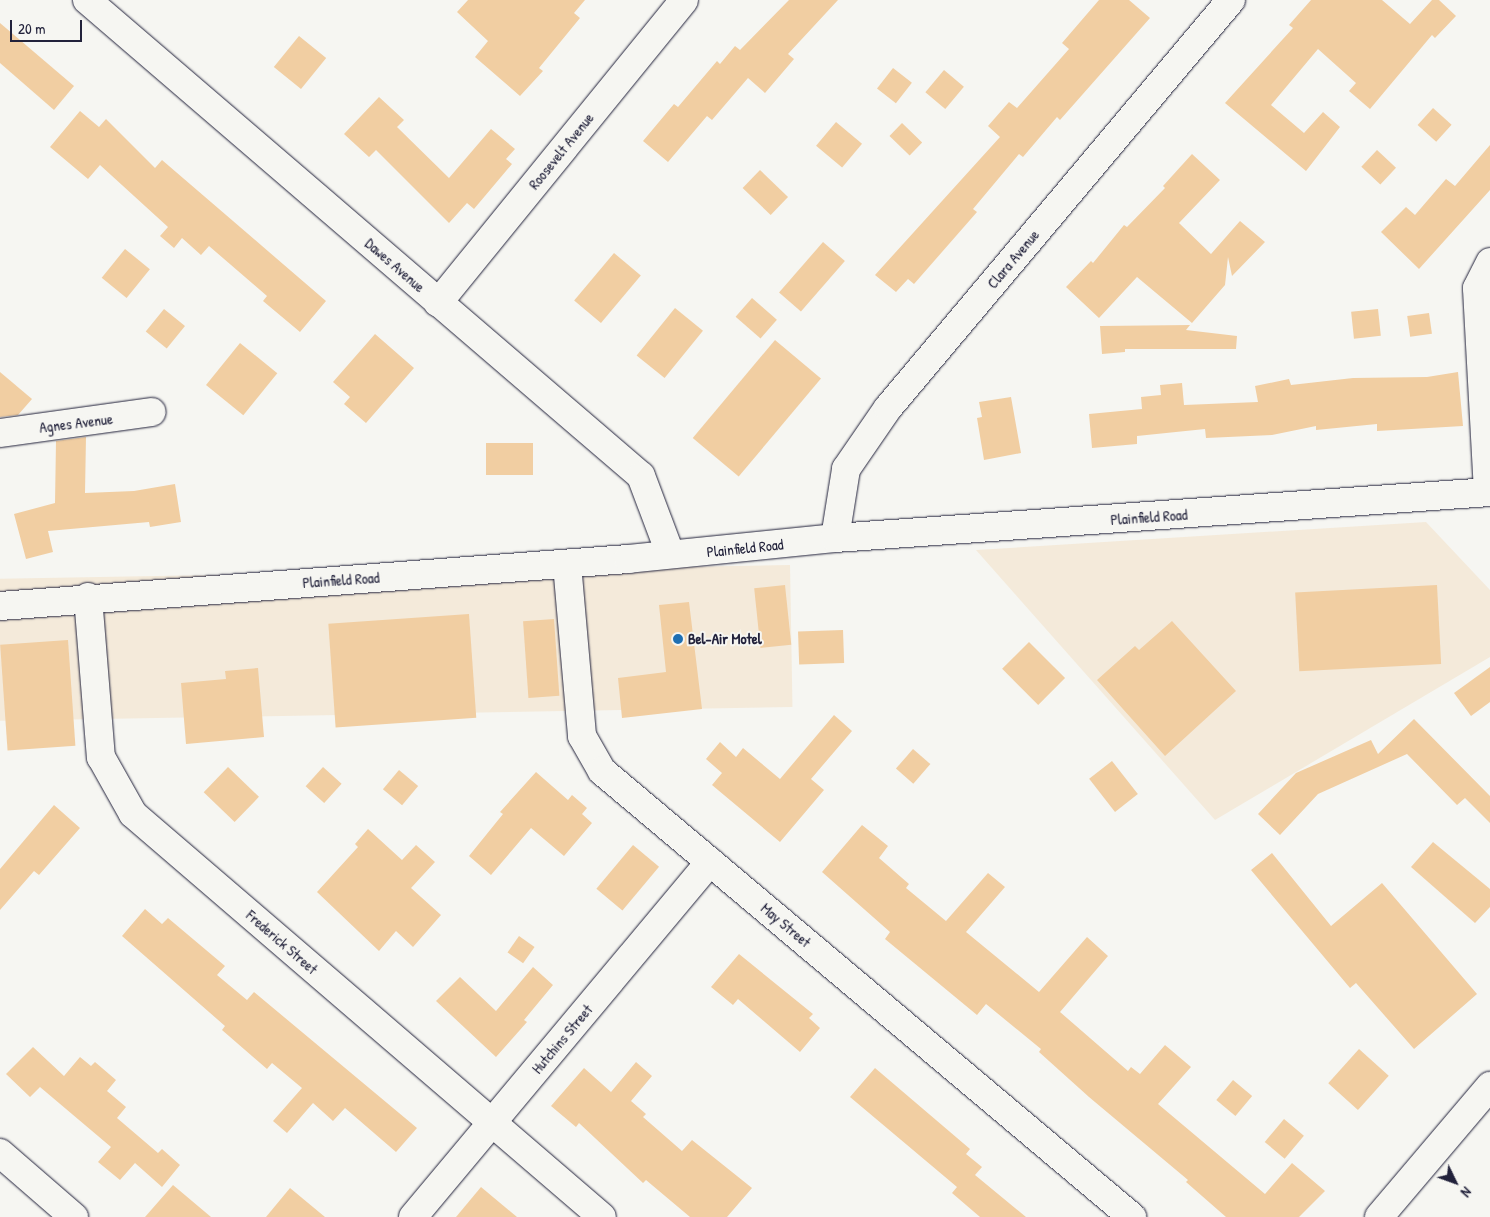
<!DOCTYPE html>
<html>
<head>
<meta charset="utf-8">
<style>
  body { margin:0 }
  #map { position:relative; width:1490px; height:1217px; overflow:hidden; background:#f6f6f2; font-family:"Patrick Hand",sans-serif }
  div>[style] { position:absolute }
  .built>* { inset:0; background:#f4eada; transform-origin:0 0 }
  .building>* { inset:0; background:#f1cea2; transform-origin:0 0 }
  .roads { filter:drop-shadow(0 0 1px #22223b) drop-shadow(0 0 1px #22223b) }
  .minor>* { height:28px; margin:-14px; padding:0 14px; transform-origin:14px; border-radius:14px; background:#f6f6f2 }
  .major>* { height:28px; margin:-14px; padding:0 14px; transform-origin:14px; border-radius:14px; background:#f6f6f2 }
  .dots>* { width:14px; height:14px; translate:-50% -50%; box-sizing:border-box; border:2px solid #f6f6f2; border-radius:50% }
  span { translate:-50% -50%; white-space:nowrap; text-align:center; line-height:1.15; -webkit-text-stroke:4px #f6f6f2; paint-order:stroke }
  .street-label { font-size:15px; color:#22223b }
  .poi-label { font-size:15px; color:#22223b; font-weight:700 }
  .left { translate:0 -50%; text-align:left }
  .north { position:absolute; left:1430px; top:1157px; width:50px; height:50px; -webkit-text-stroke:4px #f6f6f2; paint-order:stroke; rotate:132deg; font-size:14px; font-weight:700; line-height:20px; text-align:center; color:#22223b }
  .north::after { content:''; display:block; margin:auto; width:18px; height:22px; background:#22223b; clip-path:polygon(50% 0,100% 100%,50% 72%,0 100%) }
  .scale { position:absolute; left:10px; top:20px; width:72px; height:22px; box-sizing:border-box; border:2px solid #22223b; border-top:0; padding-left:6px; font-size:15px; line-height:18px; white-space:nowrap; color:#22223b; -webkit-text-stroke:4px #f6f6f2; paint-order:stroke }
</style>
</head>
<body>
<div id="map">
  <div class="built">
    <div style="clip-path:polygon(1426px 522px,1490px 590px,1490px 657px,1215px 820px,976px 550px)"></div>
    <div style="left:790px;top:565px;width:142px;height:793px;rotate:89deg"></div>
  </div>
  <div class="building">
    <div style="clip-path:polygon(468px 0,585px 0,574px 13px,580px 18px,539px 68px,543px 71px,520px 96px,475px 57px,488px 41px,457px 12px)"></div>
    <div style="clip-path:polygon(789px 0,838px 0,788px 54px,794px 59px,765px 93px,748px 78px,712px 120px,707px 116px,668px 162px,643px 141px,674px 104px,678px 107px,717px 61px,720px 64px,735px 46px,740px 50px)"></div>
    <div style="clip-path:polygon(1099px 0,1129px 0,1150px 18px,1060px 120px,1057px 117px,1023px 157px,1019px 154px,973px 209px,977px 212px,914px 284px,908px 279px,896px 292px,875px 275px,1000px 137px,988px 126px,1009px 102px,1017px 108px,1069px 49px,1062px 43px)"></div>
    <div style="clip-path:polygon(1311px 0,1382px 0,1410px 24px,1432px 0,1439px 0,1456px 16px,1435px 38px,1432px 35px,1370px 109px,1349px 91px,1356px 83px,1318px 49px,1271px 105px,1304px 133px,1323px 112px,1340px 127px,1306px 171px,1225px 103px,1293px 28px,1289px 25px)"></div>
    <div style="clip-path:polygon(0 23px,74px 86px,54px 110px,0 63px)"></div>
    <div style="left:299px;top:36px;width:35px;height:40px;rotate:39deg"></div>
    <div style="left:893px;top:68px;width:24px;height:26px;rotate:38deg"></div>
    <div style="left:944px;top:70px;width:26px;height:29px;rotate:40deg"></div>
    <div style="clip-path:polygon(379px 97px,404px 120px,397px 127px,449px 178px,491px 129px,515px 149px,506px 159px,512px 164px,474px 209px,467px 203px,449px 223px,376px 150px,369px 157px,344px 134px)"></div>
    <div style="left:1433px;top:108px;width:25px;height:23px;rotate:42deg"></div>
    <div style="clip-path:polygon(80px 111px,99px 127px,106px 119px,155px 168px,162px 160px,326px 301px,300px 332px,263px 301px,267px 296px,209px 246px,201px 255px,182px 238px,174px 248px,160px 236px,168px 227px,100px 165px,88px 179px,50px 147px)"></div>
    <div style="left:836px;top:122px;width:34px;height:31px;rotate:40deg"></div>
    <div style="left:902px;top:123px;width:28px;height:18px;rotate:44deg"></div>
    <div style="clip-path:polygon(1490px 145px,1490px 190px,1419px 269px,1381px 232px,1406px 207px,1415px 215px,1446px 179px,1455px 186px)"></div>
    <div style="left:1377px;top:150px;width:26px;height:23px;rotate:43deg"></div>
    <div style="clip-path:polygon(1192px 154px,1220px 180px,1179px 223px,1211px 254px,1240px 221px,1265px 242px,1232px 276px,1228px 257px,1225px 285px,1192px 323px,1137px 277px,1099px 318px,1066px 287px,1091px 261px,1093px 263px,1124px 225px,1127px 227px,1165px 188px,1163px 186px)"></div>
    <div style="left:760px;top:170px;width:39px;height:25px;rotate:44deg"></div>
    <div style="left:823px;top:242px;width:29px;height:67px;rotate:41deg"></div>
    <div style="left:125px;top:249px;width:32px;height:37px;rotate:39deg"></div>
    <div style="left:614px;top:253px;width:35px;height:62px;rotate:40deg"></div>
    <div style="left:752px;top:298px;width:33px;height:25px;rotate:41deg"></div>
    <div style="left:675px;top:308px;width:36px;height:61px;rotate:39deg"></div>
    <div style="left:164px;top:309px;width:27px;height:29px;rotate:39deg"></div>
    <div style="left:1378px;top:309px;width:27px;height:27px;rotate:84deg"></div>
    <div style="left:1429px;top:313px;width:21px;height:22px;rotate:82deg"></div>
    <div style="clip-path:polygon(1190px 325px,1186px 330px,1237px 336px,1236px 349px,1125px 349px,1125px 352px,1102px 354px,1100px 326px)"></div>
    <div style="clip-path:polygon(375px 334px,414px 368px,366px 423px,344px 404px,350px 397px,333px 382px)"></div>
    <div style="left:775px;top:340px;width:60px;height:128px;rotate:40deg"></div>
    <div style="left:240px;top:343px;width:48px;height:54px;rotate:39deg"></div>
    <div style="clip-path:polygon(0 372px,32px 399px,18px 415px,0 417px)"></div>
    <div style="clip-path:polygon(1458px 372px,1463px 426px,1377px 431px,1377px 424px,1316px 430px,1316px 426px,1272px 435px,1206px 438px,1205px 429px,1137px 436px,1137px 444px,1092px 448px,1089px 414px,1142px 409px,1141px 397px,1161px 395px,1160px 385px,1182px 383px,1184px 405px,1258px 402px,1255px 386px,1289px 379px,1291px 385px,1353px 378px,1427px 377px)"></div>
    <div style="clip-path:polygon(1011px 397px,1021px 453px,984px 460px,977px 418px,982px 417px,979px 402px)"></div>
    <div style="clip-path:polygon(86px 437px,85px 493px,134px 491px,175px 484px,181px 522px,150px 527px,149px 522px,48px 531px,53px 552px,26px 559px,14px 514px,55px 503px,56px 441px)"></div>
    <div style="left:533px;top:443px;width:32px;height:47px;rotate:90deg"></div>
    <div style="left:785px;top:585px;width:60px;height:31px;rotate:84deg"></div>
    <div style="left:1437px;top:585px;width:79px;height:142px;rotate:87deg"></div>
    <div style="clip-path:polygon(689px 602px,702px 709px,622px 718px,618px 678px,666px 672px,659px 605px)"></div>
    <div style="left:469px;top:614px;width:104px;height:141px;rotate:86deg"></div>
    <div style="left:554px;top:619px;width:77px;height:31px;rotate:86deg"></div>
    <div style="clip-path:polygon(1172px 621px,1236px 691px,1165px 756px,1097px 680px,1135px 646px,1139px 650px)"></div>
    <div style="left:843px;top:630px;width:33px;height:45px;rotate:88deg"></div>
    <div style="left:68px;top:640px;width:106px;height:68px;rotate:86deg"></div>
    <div style="left:1029px;top:642px;width:51px;height:38px;rotate:45deg"></div>
    <div style="clip-path:polygon(1490px 667px,1490px 702px,1471px 716px,1454px 693px)"></div>
    <div style="clip-path:polygon(258px 668px,264px 737px,186px 744px,181px 683px,226px 679px,225px 671px)"></div>
    <div style="clip-path:polygon(834px 715px,852px 731px,811px 779px,824px 790px,780px 842px,712px 785px,722px 773px,706px 759px,720px 742px,736px 757px,743px 748px,780px 779px)"></div>
    <div style="clip-path:polygon(1414px 719px,1490px 796px,1490px 823px,1465px 798px,1457px 805px,1407px 754px,1318px 794px,1280px 835px,1258px 814px,1296px 773px,1371px 740px,1378px 754px)"></div>
    <div style="left:913px;top:749px;width:23px;height:26px;rotate:41deg"></div>
    <div style="left:1112px;top:761px;width:42px;height:29px;rotate:52deg"></div>
    <div style="left:228px;top:767px;width:43px;height:35px;rotate:44deg"></div>
    <div style="left:323px;top:767px;width:25px;height:26px;rotate:42deg"></div>
    <div style="left:399px;top:770px;width:25px;height:25px;rotate:40deg"></div>
    <div style="clip-path:polygon(536px 772px,568px 800px,572px 795px,587px 808px,582px 814px,592px 823px,564px 856px,531px 828px,491px 875px,469px 856px,503px 814px,500px 812px)"></div>
    <div style="clip-path:polygon(54px 805px,80px 828px,39px 875px,34px 871px,0 910px,0 869px)"></div>
    <div style="clip-path:polygon(862px 825px,888px 846px,879px 858px,909px 884px,906px 888px,946px 921px,988px 873px,1005px 887px,966px 932px,1039px 992px,1087px 937px,1108px 956px,1060px 1012px,1128px 1071px,1131px 1067px,1140px 1074px,1165px 1045px,1191px 1067px,1158px 1104px,1265px 1194px,1292px 1163px,1325px 1191px,1299px 1217px,1226px 1217px,1186px 1182px,1188px 1180px,1089px 1097px,1039px 1052px,1041px 1049px,986px 1004px,977px 1015px,885px 939px,890px 932px,822px 872px)"></div>
    <div style="clip-path:polygon(368px 829px,402px 860px,416px 845px,435px 862px,411px 888px,441px 915px,413px 947px,396px 931px,379px 951px,317px 892px,358px 847px,355px 844px)"></div>
    <div style="clip-path:polygon(1433px 842px,1490px 889px,1490px 907px,1475px 923px,1411px 867px)"></div>
    <div style="left:633px;top:845px;width:34px;height:57px;rotate:40deg"></div>
    <div style="clip-path:polygon(1272px 853px,1331px 926px,1382px 883px,1477px 994px,1414px 1049px,1356px 983px,1350px 988px,1251px 870px)"></div>
    <div style="clip-path:polygon(145px 909px,162px 924px,168px 918px,225px 966px,217px 975px,247px 1000px,254px 992px,417px 1128px,396px 1152px,345px 1108px,333px 1121px,313px 1103px,287px 1133px,273px 1121px,302px 1088px,272px 1063px,267px 1069px,222px 1030px,225px 1026px,122px 936px)"></div>
    <div style="left:519px;top:936px;width:19px;height:20px;rotate:35deg"></div>
    <div style="clip-path:polygon(739px 954px,813px 1014px,809px 1018px,820px 1028px,800px 1052px,738px 999px,733px 1005px,711px 987px)"></div>
    <div style="clip-path:polygon(533px 967px,553px 985px,524px 1020px,527px 1022px,496px 1057px,436px 1001px,460px 977px,496px 1011px)"></div>
    <div style="clip-path:polygon(33px 1047px,64px 1076px,80px 1057px,91px 1066px,95px 1062px,116px 1080px,107px 1091px,126px 1107px,117px 1118px,158px 1153px,162px 1149px,180px 1165px,162px 1187px,135px 1163px,120px 1180px,98px 1162px,111px 1147px,40px 1087px,30px 1097px,6px 1074px)"></div>
    <div style="left:1359px;top:1049px;width:40px;height:46px;rotate:42deg"></div>
    <div style="clip-path:polygon(636px 1062px,652px 1076px,631px 1101px,646px 1114px,643px 1117px,682px 1151px,692px 1140px,752px 1188px,727px 1217px,690px 1217px,646px 1180px,643px 1183px,579px 1123px,576px 1127px,551px 1106px,584px 1068px,611px 1092px)"></div>
    <div style="clip-path:polygon(875px 1068px,970px 1149px,966px 1154px,982px 1167px,975px 1175px,1026px 1217px,980px 1217px,952px 1193px,957px 1187px,850px 1097px)"></div>
    <div style="left:1233px;top:1080px;width:25px;height:26px;rotate:40deg"></div>
    <div style="left:1284px;top:1119px;width:26px;height:30px;rotate:40deg"></div>
    <div style="clip-path:polygon(173px 1185px,211px 1217px,145px 1217px)"></div>
    <div style="clip-path:polygon(481px 1187px,517px 1217px,456px 1217px)"></div>
    <div style="clip-path:polygon(290px 1188px,325px 1217px,266px 1217px)"></div>
  </div>
  <div class="roads">
    <div class="minor">
      <div style="left:87px;top:0;width:730px;rotate:40.67deg"></div>
      <div style="left:641px;top:476px;width:82px;rotate:69.4deg"></div>
      <div style="left:438px;top:303px;width:390px;rotate:-50.9deg"></div>
      <div style="left:0;top:433px;width:153px;rotate:-7.9deg"></div>
      <div style="left:1488px;top:492px;width:204px;rotate:-93.1deg"></div>
      <div style="left:1477px;top:288px;width:29px;rotate:-63deg"></div>
      <div style="left:835px;top:538px;width:70px;rotate:-80.9deg"></div>
      <div style="left:846px;top:469px;width:74px;rotate:-55.5deg"></div>
      <div style="left:888px;top:408px;width:533px;rotate:-49.95deg"></div>
      <div style="left:567px;top:564px;width:173px;rotate:85deg"></div>
      <div style="left:582px;top:736px;width:40px;rotate:60.3deg"></div>
      <div style="left:602px;top:771px;width:693px;rotate:40.08deg"></div>
      <div style="left:88px;top:597px;width:161px;rotate:85.4deg"></div>
      <div style="left:101px;top:757px;width:65px;rotate:60.7deg"></div>
      <div style="left:133px;top:814px;width:618px;rotate:40.67deg"></div>
      <div style="left:0;top:1153px;width:98px;rotate:40.9deg"></div>
      <div style="left:413px;top:1217px;width:463px;rotate:-50.1deg"></div>
      <div style="left:1379px;top:1217px;width:172px;rotate:-49.7deg"></div>
    </div>
    <div class="major">
      <div style="left:0;top:606px;width:630px;rotate:-4.28deg"></div>
      <div style="left:628px;top:559px;width:208px;rotate:-5.8deg"></div>
      <div style="left:835px;top:538px;width:657px;rotate:-4.02deg"></div>
    </div>
  </div>
  <div class="dots">
    <div style="left:678px;top:639px;background:#1f6fb2"></div>
  </div>
  <div class="street-label">
    <span style="left:561px;top:151px;rotate:-51deg">Roosevelt Avenue</span>
    <span style="left:1013px;top:259px;rotate:-50deg">Clara Avenue</span>
    <span style="left:395px;top:265px;rotate:41deg">Dawes Avenue</span>
    <span style="left:76px;top:423px;rotate:-7deg">Agnes Avenue</span>
    <span style="left:1149px;top:517px;rotate:-4deg">Plainfield Road</span>
    <span style="left:745px;top:548px;rotate:-6deg">Plainfield Road</span>
    <span style="left:341px;top:580px;rotate:-4deg">Plainfield Road</span>
    <span style="left:786px;top:925px;rotate:40deg">May Street</span>
    <span style="left:282px;top:942px;rotate:41deg">Frederick Street</span>
    <span style="left:562px;top:1039px;rotate:-50deg">Hutchins Street</span>
  </div>
  <div class="poi-label">
    <span class="left" style="left:688px;top:639px">Bel-Air Motel</span>
  </div>
  <div class="north">N</div>
  <div class="scale">20 m</div>
</div>
</body>
</html>
